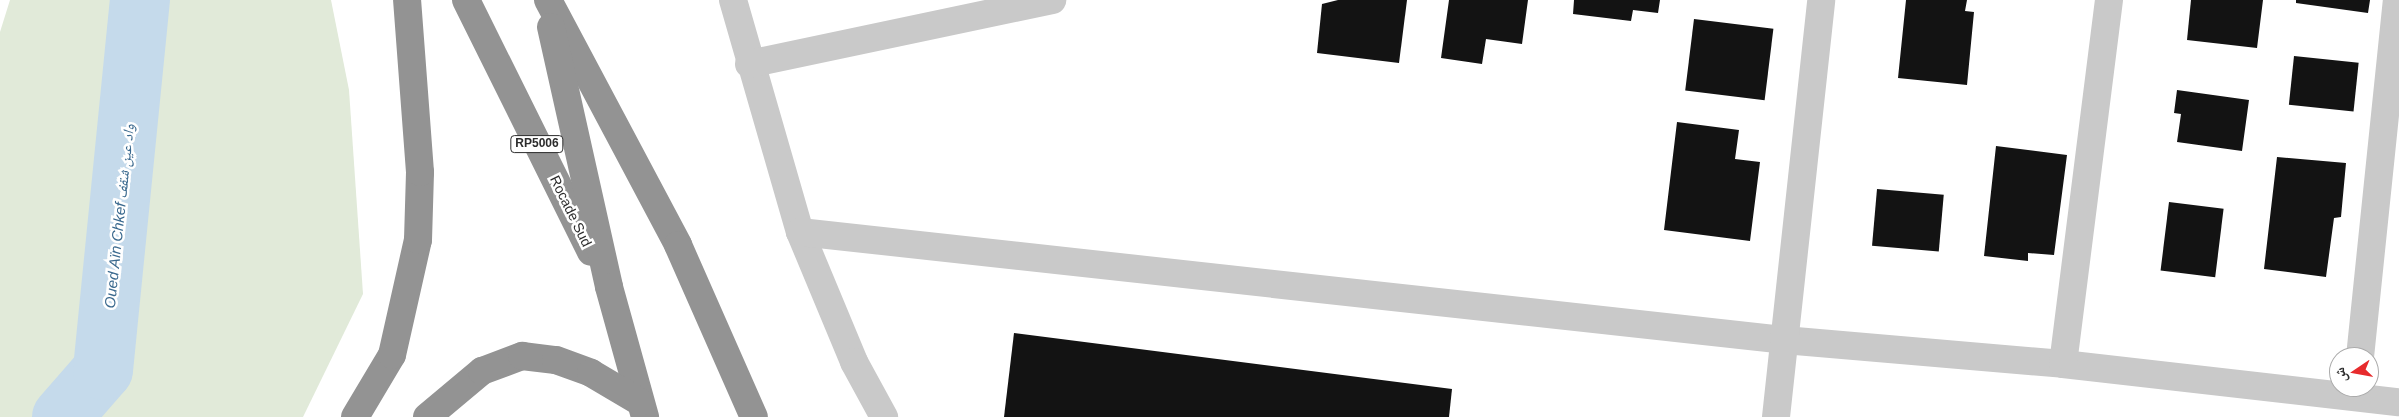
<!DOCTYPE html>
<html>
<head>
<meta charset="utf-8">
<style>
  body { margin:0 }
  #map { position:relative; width:2399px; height:417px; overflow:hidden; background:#fff; font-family:Helvetica,"Noto Naskh Arabic",sans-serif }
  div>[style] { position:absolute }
  .green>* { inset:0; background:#e1ead9 }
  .river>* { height:60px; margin:-30px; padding:0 30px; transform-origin:30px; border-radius:30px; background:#c5daeb }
  .building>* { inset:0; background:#131313; transform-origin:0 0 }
  .street>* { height:28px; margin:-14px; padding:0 14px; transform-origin:14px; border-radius:14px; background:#c9c9c9 }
  .highway>* { height:28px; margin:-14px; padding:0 14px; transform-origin:14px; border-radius:14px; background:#939393 }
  span { translate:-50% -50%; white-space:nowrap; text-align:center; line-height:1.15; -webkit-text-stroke:5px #fff; paint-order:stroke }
  .shield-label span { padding:1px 4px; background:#fff; border:1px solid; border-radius:4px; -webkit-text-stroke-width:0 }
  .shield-label { font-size:12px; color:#2c2c2c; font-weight:700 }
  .street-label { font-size:14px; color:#2c2c2c }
  .water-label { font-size:15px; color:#3a698e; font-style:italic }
  .north { position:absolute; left:2329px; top:347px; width:50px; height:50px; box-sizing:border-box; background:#fff; border:1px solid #ababab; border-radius:50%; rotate:258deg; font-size:14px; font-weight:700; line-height:20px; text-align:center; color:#2c2c2c }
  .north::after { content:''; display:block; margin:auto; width:18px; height:22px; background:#e72b2d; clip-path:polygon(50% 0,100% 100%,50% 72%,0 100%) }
</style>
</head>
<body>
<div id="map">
  <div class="green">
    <div style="clip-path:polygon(10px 0,331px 0,349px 90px,363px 294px,303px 417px,0 417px,0 32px)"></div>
  </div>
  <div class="river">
    <div style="left:62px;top:417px;width:62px;rotate:-48.9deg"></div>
    <div style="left:103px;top:370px;width:372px;rotate:-84.3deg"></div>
  </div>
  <div class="building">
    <div style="clip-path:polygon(1338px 0,1407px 0,1399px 63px,1317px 53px,1322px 4px)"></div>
    <div style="clip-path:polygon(1449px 0,1528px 0,1522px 44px,1486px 39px,1482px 64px,1441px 58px)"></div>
    <div style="clip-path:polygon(1574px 0,1660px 0,1658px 13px,1633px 10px,1631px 21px,1573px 14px)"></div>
    <div style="clip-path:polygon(1906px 0,1967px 0,1965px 11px,1974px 12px,1967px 85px,1898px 78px)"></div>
    <div style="clip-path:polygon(2191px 0,2263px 0,2257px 48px,2187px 40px)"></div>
    <div style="clip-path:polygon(2296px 0,2370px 0,2368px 13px,2296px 3px)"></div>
    <div style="left:1694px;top:19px;width:80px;height:72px;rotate:7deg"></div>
    <div style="left:2294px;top:56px;width:65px;height:49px;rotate:6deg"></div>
    <div style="clip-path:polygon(2177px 90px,2249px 100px,2242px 151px,2177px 142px,2181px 114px,2174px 113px)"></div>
    <div style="clip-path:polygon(1677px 122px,1739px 130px,1735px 159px,1760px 162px,1750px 241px,1664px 230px)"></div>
    <div style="clip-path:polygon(1996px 146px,2067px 155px,2054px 255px,2028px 253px,2028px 261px,1984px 256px)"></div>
    <div style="clip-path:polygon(2277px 157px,2346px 163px,2341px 217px,2334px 218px,2326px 277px,2264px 269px)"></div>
    <div style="left:1877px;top:189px;width:67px;height:57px;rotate:5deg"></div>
    <div style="left:2169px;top:202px;width:55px;height:69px;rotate:7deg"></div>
    <div style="clip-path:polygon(1014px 333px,1452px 389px,1449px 417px,1004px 417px)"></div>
  </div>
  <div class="street">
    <div style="left:733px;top:0;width:241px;rotate:73.9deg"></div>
    <div style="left:800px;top:232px;width:141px;rotate:67.4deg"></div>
    <div style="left:854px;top:362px;width:63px;rotate:61.4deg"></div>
    <div style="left:749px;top:64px;width:310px;rotate:-11.9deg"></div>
    <div style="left:800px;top:232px;width:990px;rotate:6.26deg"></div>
    <div style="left:1784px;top:340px;width:280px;rotate:4.9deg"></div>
    <div style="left:2063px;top:364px;width:338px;rotate:6.5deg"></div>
    <div style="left:2360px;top:357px;width:359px;rotate:-84.1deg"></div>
    <div style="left:2063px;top:364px;width:367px;rotate:-82.8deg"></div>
    <div style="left:1776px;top:417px;width:419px;rotate:-83.8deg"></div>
  </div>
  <div class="highway">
    <div style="left:466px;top:0;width:281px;rotate:63.6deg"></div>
    <div style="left:548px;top:0;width:277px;rotate:62deg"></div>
    <div style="left:678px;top:245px;width:188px;rotate:66.2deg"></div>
    <div style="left:551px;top:27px;width:266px;rotate:77.4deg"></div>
    <div style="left:609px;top:287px;width:135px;rotate:74.5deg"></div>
    <div style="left:355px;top:417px;width:72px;rotate:-59.2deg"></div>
    <div style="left:392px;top:355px;width:118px;rotate:-77.3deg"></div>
    <div style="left:418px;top:240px;width:68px;rotate:-88.3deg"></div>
    <div style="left:420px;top:172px;width:172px;rotate:-94.3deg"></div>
    <div style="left:427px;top:417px;width:72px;rotate:-39.9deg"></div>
    <div style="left:482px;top:371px;width:43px;rotate:-20.6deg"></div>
    <div style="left:522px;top:356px;width:34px;rotate:7deg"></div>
    <div style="left:556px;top:360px;width:37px;rotate:20deg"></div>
    <div style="left:591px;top:373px;width:57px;rotate:30.6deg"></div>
  </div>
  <div class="shield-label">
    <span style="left:537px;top:144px">RP5006</span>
  </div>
  <div class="street-label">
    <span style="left:571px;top:211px;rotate:64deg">Rocade Sud</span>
  </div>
  <div class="water-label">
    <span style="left:119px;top:216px;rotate:-84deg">Oued Aïn Chkef واد عين شقف</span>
  </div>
  <div class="north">ش</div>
</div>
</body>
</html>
